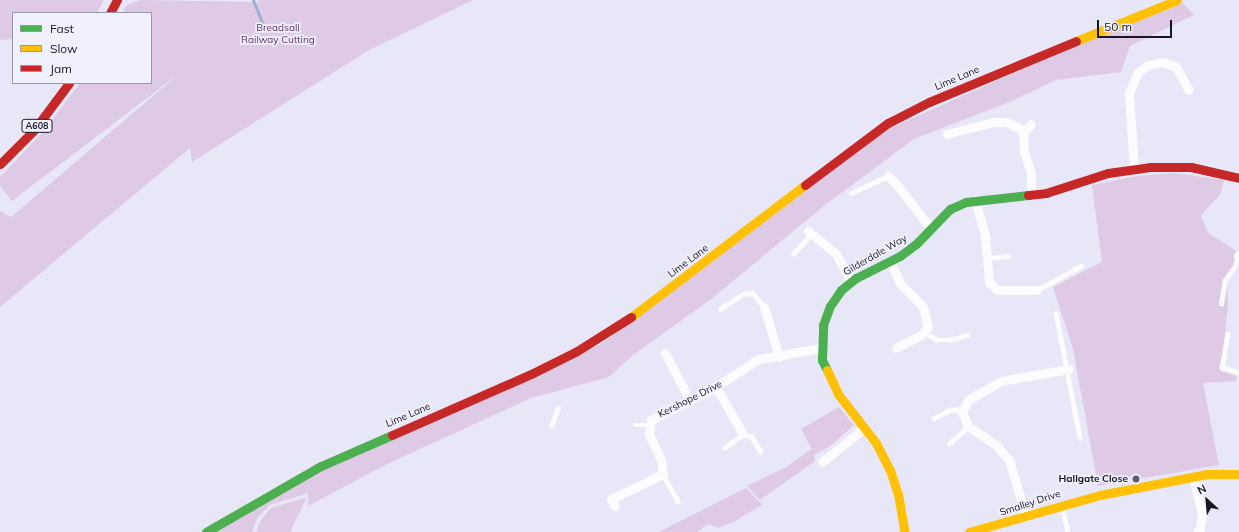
<!DOCTYPE html>
<html>
<head>
<meta charset="utf-8">
<style>
  body { margin:0 }
  #map { position:relative; width:1239px; height:532px; overflow:hidden; background:#e8e7f7; font-family:Mulish,sans-serif }
  div>[style] { position:absolute }
  .green>* { inset:0; background:#decae5 }
  .stream>* { height:3px; margin:-1.5px; padding:0 1.5px; transform-origin:1.5px; border-radius:1.5px; background:#9ab2d1 }
  .lane>* { height:4.5px; margin:-2.25px; padding:0 2.25px; transform-origin:2.25px; border-radius:2.25px; background:#fcfbfe }
  .street>* { height:9px; margin:-4.5px; padding:0 4.5px; transform-origin:4.5px; border-radius:4.5px; background:#fcfbfe }
  .fast>* { height:9px; margin:-4.5px; padding:0 4.5px; transform-origin:4.5px; border-radius:4.5px; background:#4caf50 }
  .slow>* { height:9px; margin:-4.5px; padding:0 4.5px; transform-origin:4.5px; border-radius:4.5px; background:#ffc107 }
  .jam>* { height:9px; margin:-4.5px; padding:0 4.5px; transform-origin:4.5px; border-radius:4.5px; background:#c62828 }
  .dots>* { width:11px; height:11px; translate:-50% -50%; box-sizing:border-box; border:2px solid #f0f0fe; border-radius:50% }
  span { translate:-50% -50%; white-space:nowrap; text-align:center; line-height:1.15; -webkit-text-stroke:3.5px #f0f0fe; paint-order:stroke }
  .shield-label span { padding:1px 3px; background:#f0f0fe; border:1px solid; border-radius:3px; -webkit-text-stroke-width:0 }
  .shield-label { font-size:9px; color:#171622; font-weight:700 }
  .park-label { font-size:10px; color:#5f3162 }
  .street-label { font-size:10px; color:#171622 }
  .poi-label { font-size:10px; color:#171622; font-weight:700 }
  .right { translate:-100% -50%; text-align:right }
  .legend { position:absolute; left:12px; top:12px; width:140px; height:72px; box-sizing:border-box; background:#f0f0fe; border:1px solid #9999a6; margin:0; padding:5px 7px; list-style:none; font-size:12px; color:#171622 }
  .legend li { display:flex; align-items:center; gap:8px; height:20px }
  .legend b { width:20px; border:1px solid #9999a6 }
  .north { position:absolute; left:1187px; top:480px; width:40px; height:40px; -webkit-text-stroke:3px #f0f0fe; paint-order:stroke; rotate:334deg; font-size:11px; font-weight:700; line-height:16px; text-align:center; color:#171622 }
  .north::after { content:''; display:block; margin:auto; width:14px; height:18px; background:#171622; clip-path:polygon(50% 0,100% 100%,50% 72%,0 100%) }
  .scale { position:absolute; left:1097px; top:20px; width:75px; height:18px; box-sizing:border-box; border:2px solid #171622; border-top:0; padding-left:5px; font-size:12px; line-height:14px; white-space:nowrap; color:#171622; -webkit-text-stroke:3px #f0f0fe; paint-order:stroke }
</style>
</head>
<body>
<div id="map">
  <div class="green">
    <div style="clip-path:polygon(0 0,104px 0,97px 13px,13px 13px,13px 39px,0 40px)"></div>
    <div style="clip-path:polygon(141px 0,256px 2px,260px 0,473px 0,369px 50px,192px 162px,190px 148px,0 307px,0 211px,11px 217px,180px 73px,12px 201px,0 186px,0 177px,42px 133px,80px 83px,151px 83px,151px 13px,122px 13px,127px 5px)"></div>
    <div style="clip-path:polygon(1183px 3px,1194px 15px,1130px 46px,1121px 72px,1056px 80px,1012px 101px,914px 139px,825px 205px,710px 300px,633px 355px,609px 377px,531px 398px,387px 464px,308px 506px,308px 493px,270px 505px,257px 518px,252px 532px,214px 532px,311px 475px,601px 344px,888px 129px,1043px 60px)"></div>
    <div style="clip-path:polygon(1175px 173px,1224px 180px,1220px 195px,1201px 215px,1208px 233px,1235px 250px,1238px 267px,1227px 282px,1228px 306px,1221px 371px,1237px 376px,1236px 381px,1203px 383px,1219px 465px,1098px 486px,1073px 349px,1053px 287px,1102px 262px,1092px 185px,1137px 176px)"></div>
    <div style="clip-path:polygon(839px 407px,854px 425px,830px 446px,814px 455px,815px 461px,760px 500px,747px 486px,786px 467px,812px 449px,801px 429px)"></div>
    <div style="clip-path:polygon(746px 488px,762px 505px,735px 521px,719px 528px,708px 524px,697px 532px,659px 532px)"></div>
    <div style="clip-path:polygon(307px 497px,290px 532px,256px 532px,261px 520px,271px 508px)"></div>
  </div>
  <div class="stream">
    <div style="left:253px;top:0;width:27px;rotate:68deg"></div>
  </div>
  <div class="lane">
    <div style="left:851px;top:193px;width:41px;rotate:-24.7deg"></div>
    <div style="left:793px;top:254px;width:27px;rotate:-48deg"></div>
    <div style="left:987px;top:258px;width:21px;rotate:-5deg"></div>
    <div style="left:1037px;top:290px;width:50px;rotate:-28.6deg"></div>
    <div style="left:1221px;top:304px;width:24px;rotate:-81deg"></div>
    <div style="left:1225px;top:280px;width:17px;rotate:-54deg"></div>
    <div style="left:1235px;top:266px;width:10px;rotate:-73deg"></div>
    <div style="left:720px;top:309px;width:27px;rotate:-33deg"></div>
    <div style="left:743px;top:294px;width:10px;rotate:-6deg"></div>
    <div style="left:753px;top:293px;width:18px;rotate:52deg"></div>
    <div style="left:1056px;top:313px;width:127px;rotate:79.1deg"></div>
    <div style="left:925px;top:332px;width:14px;rotate:34deg"></div>
    <div style="left:937px;top:340px;width:13px"></div>
    <div style="left:950px;top:340px;width:18px;rotate:-16deg"></div>
    <div style="left:1228px;top:334px;width:34px;rotate:100deg"></div>
    <div style="left:1222px;top:367px;width:18px;rotate:19deg"></div>
    <div style="left:934px;top:418px;width:18px;rotate:-27deg"></div>
    <div style="left:950px;top:410px;width:13px;rotate:-4deg"></div>
    <div style="left:635px;top:425px;width:13px"></div>
    <div style="left:551px;top:426px;width:19px;rotate:-69deg"></div>
    <div style="left:949px;top:444px;width:26px;rotate:-43deg"></div>
    <div style="left:724px;top:448px;width:24px;rotate:-36deg"></div>
    <div style="left:743px;top:434px;width:9px;rotate:18deg"></div>
    <div style="left:752px;top:437px;width:17px;rotate:59deg"></div>
    <div style="left:663px;top:474px;width:31px;rotate:61deg"></div>
    <div style="left:1062px;top:506px;width:27px;rotate:77deg"></div>
  </div>
  <div class="street">
    <div style="left:1023px;top:133px;width:12px;rotate:-48deg"></div>
    <div style="left:947px;top:134px;width:48px;rotate:-14.6deg"></div>
    <div style="left:993px;top:122px;width:13px"></div>
    <div style="left:1006px;top:122px;width:13px;rotate:23deg"></div>
    <div style="left:1018px;top:127px;width:8px;rotate:50deg"></div>
    <div style="left:1023px;top:133px;width:19px;rotate:87deg"></div>
    <div style="left:1024px;top:152px;width:23px;rotate:72deg"></div>
    <div style="left:1031px;top:174px;width:21px;rotate:90deg"></div>
    <div style="left:1134px;top:169px;width:76px;rotate:-93.8deg"></div>
    <div style="left:1129px;top:93px;width:23px;rotate:-67deg"></div>
    <div style="left:1138px;top:72px;width:12px;rotate:-35deg"></div>
    <div style="left:1148px;top:65px;width:15px;rotate:-11deg"></div>
    <div style="left:1163px;top:62px;width:14px;rotate:21deg"></div>
    <div style="left:1176px;top:67px;width:26px;rotate:61deg"></div>
    <div style="left:888px;top:176px;width:14px;rotate:45deg"></div>
    <div style="left:898px;top:186px;width:54px;rotate:52.5deg"></div>
    <div style="left:975px;top:200px;width:36px;rotate:74deg"></div>
    <div style="left:985px;top:235px;width:47px;rotate:85.1deg"></div>
    <div style="left:989px;top:282px;width:11px;rotate:45deg"></div>
    <div style="left:997px;top:290px;width:40px"></div>
    <div style="left:808px;top:231px;width:36px;rotate:39deg"></div>
    <div style="left:836px;top:254px;width:32px;rotate:62deg"></div>
    <div style="left:1238px;top:256px;width:1px"></div>
    <div style="left:890px;top:261px;width:24px;rotate:66deg"></div>
    <div style="left:900px;top:283px;width:33px;rotate:46deg"></div>
    <div style="left:923px;top:307px;width:21px;rotate:76deg"></div>
    <div style="left:928px;top:327px;width:11px;rotate:131deg"></div>
    <div style="left:921px;top:335px;width:28px;rotate:153deg"></div>
    <div style="left:764px;top:307px;width:52px;rotate:73.3deg"></div>
    <div style="left:665px;top:353px;width:52px;rotate:62.4deg"></div>
    <div style="left:716px;top:387px;width:54px;rotate:60.1deg"></div>
    <div style="left:822px;top:462px;width:54px;rotate:-39deg"></div>
    <div style="left:1193px;top:477px;width:38px;rotate:76deg"></div>
    <div style="left:1202px;top:514px;width:14px;rotate:98deg"></div>
    <div style="left:1200px;top:528px;width:5px;rotate:127deg"></div>
    <div style="left:615px;top:506px;width:8px;rotate:-120deg"></div>
    <div style="left:611px;top:499px;width:58px;rotate:-25.7deg"></div>
    <div style="left:663px;top:474px;width:14px;rotate:-98deg"></div>
    <div style="left:661px;top:460px;width:29px;rotate:-115deg"></div>
    <div style="left:649px;top:434px;width:14px;rotate:-82deg"></div>
    <div style="left:651px;top:420px;width:68px;rotate:-26.9deg"></div>
    <div style="left:712px;top:389px;width:56px;rotate:-32.6deg"></div>
    <div style="left:759px;top:359px;width:63px;rotate:-10.1deg"></div>
    <div style="left:1026px;top:517px;width:59px;rotate:-106.6deg"></div>
    <div style="left:1009px;top:460px;width:20px;rotate:-131deg"></div>
    <div style="left:996px;top:445px;width:34px;rotate:-146deg"></div>
    <div style="left:968px;top:426px;width:15px;rotate:-113deg"></div>
    <div style="left:962px;top:412px;width:13px;rotate:-63deg"></div>
    <div style="left:968px;top:400px;width:38px;rotate:-30deg"></div>
    <div style="left:1001px;top:381px;width:69px;rotate:-10deg"></div>
  </div>
  <div class="fast">
    <div style="left:827px;top:370px;width:11px;rotate:-117deg"></div>
    <div style="left:822px;top:360px;width:35px;rotate:-88deg"></div>
    <div style="left:823px;top:325px;width:20px;rotate:-70deg"></div>
    <div style="left:830px;top:306px;width:19px;rotate:-55deg"></div>
    <div style="left:841px;top:290px;width:19px;rotate:-39deg"></div>
    <div style="left:856px;top:278px;width:49px;rotate:-26.6deg"></div>
    <div style="left:900px;top:256px;width:20px;rotate:-37deg"></div>
    <div style="left:916px;top:244px;width:49px;rotate:-45.8deg"></div>
    <div style="left:950px;top:209px;width:17px;rotate:-24deg"></div>
    <div style="left:966px;top:202px;width:62px;rotate:-6.4deg"></div>
    <div style="left:206px;top:532px;width:133px;rotate:-29.9deg"></div>
    <div style="left:321px;top:466px;width:77px;rotate:-23.6deg"></div>
  </div>
  <div class="slow">
    <div style="left:1076px;top:41px;width:109px;rotate:-22.1deg"></div>
    <div style="left:631px;top:317px;width:218px;rotate:-37.2deg"></div>
    <div style="left:827px;top:370px;width:26px;rotate:65deg"></div>
    <div style="left:838px;top:394px;width:62px;rotate:52.2deg"></div>
    <div style="left:876px;top:443px;width:30px;rotate:63deg"></div>
    <div style="left:890px;top:470px;width:25px;rotate:72deg"></div>
    <div style="left:898px;top:494px;width:39px;rotate:80deg"></div>
    <div style="left:969px;top:532px;width:136px;rotate:-15.8deg"></div>
    <div style="left:1100px;top:495px;width:109px;rotate:-11.1deg"></div>
    <div style="left:1207px;top:474px;width:32px"></div>
  </div>
  <div class="jam">
    <div style="left:110px;top:13px;width:15px;rotate:-62deg"></div>
    <div style="left:0;top:164px;width:48px;rotate:-45deg"></div>
    <div style="left:34px;top:130px;width:59px;rotate:-53.3deg"></div>
    <div style="left:805px;top:185px;width:104px;rotate:-36.8deg"></div>
    <div style="left:888px;top:123px;width:46px;rotate:-27.1deg"></div>
    <div style="left:929px;top:102px;width:159px;rotate:-22.5deg"></div>
    <div style="left:1028px;top:195px;width:18px;rotate:-6deg"></div>
    <div style="left:1046px;top:193px;width:65px;rotate:-17.9deg"></div>
    <div style="left:1108px;top:173px;width:42px;rotate:-8.1deg"></div>
    <div style="left:1150px;top:167px;width:41px"></div>
    <div style="left:1191px;top:167px;width:49px;rotate:12.9deg"></div>
    <div style="left:392px;top:435px;width:152px;rotate:-23.7deg"></div>
    <div style="left:531px;top:374px;width:51px;rotate:-26.6deg"></div>
    <div style="left:577px;top:351px;width:64px;rotate:-32.2deg"></div>
  </div>
  <div class="dots">
    <div style="left:1136px;top:479px;background:#605f6d"></div>
  </div>
  <div class="shield-label">
    <span style="left:37px;top:126px">A608</span>
  </div>
  <div class="park-label">
    <span style="left:278px;top:33px">Breadsall<br>Railway Cutting</span>
  </div>
  <div class="street-label">
    <span style="left:957px;top:78px;rotate:-23deg">Lime Lane</span>
    <span style="left:875px;top:255px;rotate:-30deg">Gilderdale Way</span>
    <span style="left:688px;top:261px;rotate:-37deg">Lime Lane</span>
    <span style="left:690px;top:399px;rotate:-27deg">Kershope Drive</span>
    <span style="left:408px;top:415px;rotate:-23deg">Lime Lane</span>
    <span style="left:1030px;top:503px;rotate:-18deg">Smalley Drive</span>
  </div>
  <div class="poi-label">
    <span class="right" style="left:1128px;top:479px">Hallgate Close</span>
  </div>
  <ul class="legend">
  <li><b style="height:5px;background:#4caf50"></b>Fast</li>
  <li><b style="height:5px;background:#ffc107"></b>Slow</li>
  <li><b style="height:5px;background:#c62828"></b>Jam</li>
  </ul>
  <div class="north">N</div>
  <div class="scale">50 m</div>
</div>
</body>
</html>
